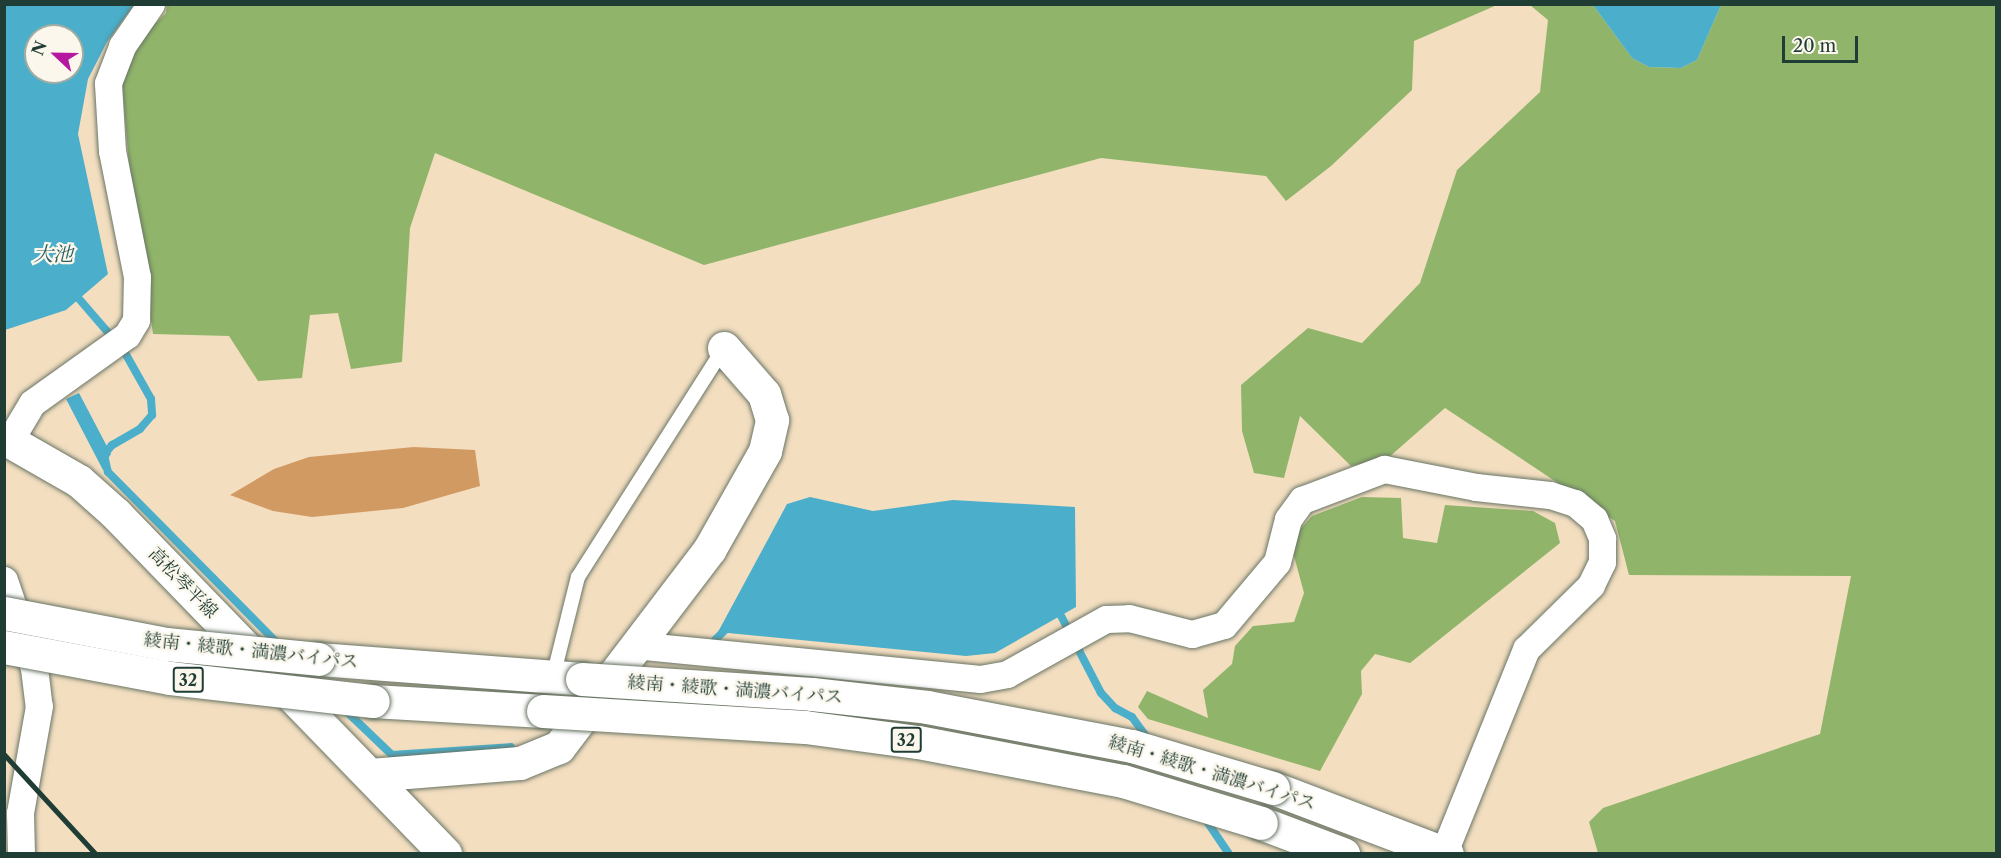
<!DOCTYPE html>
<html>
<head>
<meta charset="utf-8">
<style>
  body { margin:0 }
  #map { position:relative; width:2001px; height:858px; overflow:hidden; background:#f3dec0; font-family:"Libre Caslon Text","Noto Serif JP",serif }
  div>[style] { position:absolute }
  .forest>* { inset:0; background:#90b56a }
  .water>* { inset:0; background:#4baeca }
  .stream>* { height:8px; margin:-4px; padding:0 4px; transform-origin:4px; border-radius:4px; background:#4baeca }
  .building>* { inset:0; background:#d19a62 }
  .roads { filter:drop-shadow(0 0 2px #697565) drop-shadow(0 0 2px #697565) }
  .lane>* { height:14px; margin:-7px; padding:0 7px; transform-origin:7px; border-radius:7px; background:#fff }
  .street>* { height:27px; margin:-13.5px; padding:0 13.5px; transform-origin:13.5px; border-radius:13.5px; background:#fff }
  .secondary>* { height:33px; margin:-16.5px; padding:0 16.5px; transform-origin:16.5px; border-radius:16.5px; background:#fff }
  .highway>* { height:33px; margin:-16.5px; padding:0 16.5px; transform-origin:16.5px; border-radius:16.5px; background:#fff }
  .rail>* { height:4.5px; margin:-2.25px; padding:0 2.25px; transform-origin:2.25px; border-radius:2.25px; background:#1f3d34 }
  .bridges { filter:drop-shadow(0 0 2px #697565) drop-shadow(0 0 2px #697565) }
  .highway-bridge>* { height:33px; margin:-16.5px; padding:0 16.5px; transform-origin:16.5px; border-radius:16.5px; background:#fff }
  span { translate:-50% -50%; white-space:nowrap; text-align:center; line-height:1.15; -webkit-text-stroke:4.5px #fbf7ec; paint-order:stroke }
  .shield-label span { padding:2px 4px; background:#fbf7ec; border:2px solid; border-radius:4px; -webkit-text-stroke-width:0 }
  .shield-label { font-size:16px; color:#1f3d34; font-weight:700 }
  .street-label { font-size:18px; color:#1f3d34 }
  .water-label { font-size:20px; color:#2c5f61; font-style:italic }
  .frame { position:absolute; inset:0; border:6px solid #1f3d34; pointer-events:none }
  .north { position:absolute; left:24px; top:24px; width:60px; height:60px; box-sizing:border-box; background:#fbf7ec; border:2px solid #a3ada2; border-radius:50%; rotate:292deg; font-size:16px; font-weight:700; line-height:24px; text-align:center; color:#1f3d34 }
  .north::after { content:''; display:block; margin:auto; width:21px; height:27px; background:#b5179e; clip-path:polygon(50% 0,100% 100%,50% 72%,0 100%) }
  .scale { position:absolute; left:1782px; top:36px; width:76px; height:27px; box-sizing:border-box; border:3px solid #1f3d34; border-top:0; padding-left:8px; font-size:18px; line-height:21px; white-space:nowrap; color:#1f3d34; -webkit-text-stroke:4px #fbf7ec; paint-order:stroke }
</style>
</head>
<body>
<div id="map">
  <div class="forest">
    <div style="clip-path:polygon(167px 5px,1497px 5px,1414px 41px,1412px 90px,1331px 166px,1286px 201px,1266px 176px,1101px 158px,704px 265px,435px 153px,410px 228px,402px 362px,351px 369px,338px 313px,310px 315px,302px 378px,258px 381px,229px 336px,153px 334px,129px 164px,122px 82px,137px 42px,166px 13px)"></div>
    <div style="clip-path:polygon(1530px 5px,1593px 5px,1632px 58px,1649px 67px,1681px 68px,1697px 60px,1721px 5px,1996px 5px,1996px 853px,1598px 853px,1589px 822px,1603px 808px,1820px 734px,1851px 576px,1629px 575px,1615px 521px,1445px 408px,1388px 458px,1351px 466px,1300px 416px,1284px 478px,1254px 473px,1242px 431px,1241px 385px,1308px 328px,1362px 343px,1420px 283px,1457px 170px,1540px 92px,1548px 20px)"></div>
    <div style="clip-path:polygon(1362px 497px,1401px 498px,1403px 538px,1437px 543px,1445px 505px,1533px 511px,1555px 523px,1560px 543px,1410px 663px,1375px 654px,1361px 671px,1362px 694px,1320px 771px,1148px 719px,1138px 707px,1147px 691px,1208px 718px,1203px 690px,1232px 664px,1235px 646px,1253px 626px,1294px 622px,1304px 593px,1290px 541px,1312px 516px)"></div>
  </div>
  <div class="water">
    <div style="clip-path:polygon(evenodd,5px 5px,134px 5px,107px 42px,88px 79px,78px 134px,108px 274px,66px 310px,5px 330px,5px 5px,36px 36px,72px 36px,72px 72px,36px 72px,36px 36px)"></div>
    <div style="clip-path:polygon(1593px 5px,1721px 5px,1697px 60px,1681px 68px,1649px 67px,1632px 58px)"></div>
    <div style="clip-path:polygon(79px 393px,111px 454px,107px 460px,110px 466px,103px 470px,66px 399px)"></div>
    <div style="clip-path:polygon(810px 497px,873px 511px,953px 500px,1075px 507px,1076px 607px,995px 653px,966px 656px,718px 632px,787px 504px)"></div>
  </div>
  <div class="stream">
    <div style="left:74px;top:293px;width:77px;rotate:49.2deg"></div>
    <div style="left:124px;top:351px;width:55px;rotate:60.6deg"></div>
    <div style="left:151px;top:399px;width:16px;rotate:86deg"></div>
    <div style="left:152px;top:415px;width:18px;rotate:131deg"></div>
    <div style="left:140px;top:429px;width:32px;rotate:150deg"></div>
    <div style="left:112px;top:445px;width:13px;rotate:129deg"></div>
    <div style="left:104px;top:455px;width:17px;rotate:77deg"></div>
    <div style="left:108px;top:472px;width:242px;rotate:45.3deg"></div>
    <div style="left:1058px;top:610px;width:93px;rotate:62.6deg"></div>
    <div style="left:1101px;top:693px;width:21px;rotate:47deg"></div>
    <div style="left:1115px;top:708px;width:19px;rotate:28deg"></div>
    <div style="left:1132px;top:717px;width:27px;rotate:54deg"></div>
    <div style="left:715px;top:640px;width:20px;rotate:-45deg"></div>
    <div style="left:344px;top:709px;width:66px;rotate:43.8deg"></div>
    <div style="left:392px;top:755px;width:119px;rotate:-3.8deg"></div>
    <div style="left:1204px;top:817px;width:45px;rotate:56deg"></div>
  </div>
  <div class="building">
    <div style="clip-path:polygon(414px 447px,475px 450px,480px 486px,403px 508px,312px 517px,273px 511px,230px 495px,274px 469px,309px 457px)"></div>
  </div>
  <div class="roads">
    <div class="lane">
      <div style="left:553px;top:677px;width:103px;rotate:-76deg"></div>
      <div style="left:578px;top:577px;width:272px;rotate:-57.5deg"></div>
    </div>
    <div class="street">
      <div style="left:10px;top:440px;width:43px;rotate:-59.3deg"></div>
      <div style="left:32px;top:403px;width:117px;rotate:-35.6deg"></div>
      <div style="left:127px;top:335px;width:17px;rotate:-59deg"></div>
      <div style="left:136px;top:320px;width:43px;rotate:-88.7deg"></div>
      <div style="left:137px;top:277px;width:128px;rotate:-101.2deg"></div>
      <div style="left:112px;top:151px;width:68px;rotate:-93.4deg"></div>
      <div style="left:108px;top:83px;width:40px;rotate:-69deg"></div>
      <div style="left:122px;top:46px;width:51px;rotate:-55.4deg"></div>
      <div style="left:4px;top:580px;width:93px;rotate:71.2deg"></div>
      <div style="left:34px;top:668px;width:38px;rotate:83deg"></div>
      <div style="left:39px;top:706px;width:109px;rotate:100.1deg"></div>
      <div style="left:20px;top:813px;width:41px;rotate:88.6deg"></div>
      <div style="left:634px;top:645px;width:348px;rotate:5.6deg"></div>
      <div style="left:980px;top:679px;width:27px;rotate:-10deg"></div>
      <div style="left:1007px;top:674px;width:113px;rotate:-29.1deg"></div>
      <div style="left:1106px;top:619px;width:23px;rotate:-2deg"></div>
      <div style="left:1129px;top:618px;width:65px;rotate:14.3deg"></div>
      <div style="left:1192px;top:634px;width:33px;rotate:-16deg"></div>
      <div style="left:1224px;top:625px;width:82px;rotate:-49.9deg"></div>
      <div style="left:1277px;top:562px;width:44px;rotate:-75.7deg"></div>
      <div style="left:1288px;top:519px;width:24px;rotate:-54deg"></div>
      <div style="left:1302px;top:500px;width:88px;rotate:-20.7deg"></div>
      <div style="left:1384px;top:469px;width:94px;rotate:11.1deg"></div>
      <div style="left:1476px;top:487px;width:74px;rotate:6.2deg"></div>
      <div style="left:1550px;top:495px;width:26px;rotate:18deg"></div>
      <div style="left:1575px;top:503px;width:25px;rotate:40deg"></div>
      <div style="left:1594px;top:519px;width:21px;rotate:67deg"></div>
      <div style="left:1602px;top:538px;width:24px;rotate:90deg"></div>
      <div style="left:1602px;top:562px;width:25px;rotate:116deg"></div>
      <div style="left:1591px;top:585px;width:91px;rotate:135.4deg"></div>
      <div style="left:1526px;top:649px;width:219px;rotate:112deg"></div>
    </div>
    <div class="secondary">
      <div style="left:4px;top:438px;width:86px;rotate:29.8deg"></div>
      <div style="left:79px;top:481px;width:50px;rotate:41.7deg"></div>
      <div style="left:116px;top:514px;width:473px;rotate:45.9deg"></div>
      <div style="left:370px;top:775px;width:150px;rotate:-4.6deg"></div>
      <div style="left:520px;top:763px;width:42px;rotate:-22.3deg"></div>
      <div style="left:559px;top:747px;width:248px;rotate:-52.7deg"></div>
      <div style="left:709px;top:550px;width:114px;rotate:-60.5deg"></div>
      <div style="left:765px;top:451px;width:32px;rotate:-77deg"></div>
      <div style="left:772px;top:420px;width:27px;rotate:-107deg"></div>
      <div style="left:764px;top:394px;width:61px;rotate:-131deg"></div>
    </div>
    <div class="highway">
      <div style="left:318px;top:659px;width:265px;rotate:4.3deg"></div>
      <div style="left:373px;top:701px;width:170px;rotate:3.4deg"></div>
      <div style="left:1273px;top:788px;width:186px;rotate:20.8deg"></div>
      <div style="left:1261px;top:823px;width:88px;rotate:20.7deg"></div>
    </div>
  </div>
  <div class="rail">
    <div style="left:4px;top:754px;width:136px;rotate:47.4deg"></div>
  </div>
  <div class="bridges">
    <div class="highway-bridge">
      <div style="left:4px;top:613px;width:165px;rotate:10.8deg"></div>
      <div style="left:166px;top:644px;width:153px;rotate:5.6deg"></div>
      <div style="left:4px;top:647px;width:169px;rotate:10.6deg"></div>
      <div style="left:170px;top:678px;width:204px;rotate:6.5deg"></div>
      <div style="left:582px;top:679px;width:230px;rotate:3.7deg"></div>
      <div style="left:812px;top:694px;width:116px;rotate:6.4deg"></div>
      <div style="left:927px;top:707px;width:209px;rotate:10.8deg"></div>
      <div style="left:1132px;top:746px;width:147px;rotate:16.6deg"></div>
      <div style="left:543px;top:711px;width:262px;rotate:3.5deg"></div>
      <div style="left:805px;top:727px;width:114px;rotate:7.6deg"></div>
      <div style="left:918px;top:742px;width:209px;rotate:10.8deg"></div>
      <div style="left:1123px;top:781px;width:144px;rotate:16.9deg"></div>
    </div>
  </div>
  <div class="shield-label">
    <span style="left:188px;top:680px">32</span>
    <span style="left:906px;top:740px">32</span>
  </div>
  <div class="street-label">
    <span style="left:183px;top:583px;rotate:46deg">高松琴平線</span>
    <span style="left:251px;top:651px;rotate:6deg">綾南・綾歌・満濃バイパス</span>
    <span style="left:735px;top:690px;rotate:4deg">綾南・綾歌・満濃バイパス</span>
    <span style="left:1212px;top:773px;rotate:17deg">綾南・綾歌・満濃バイパス</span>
  </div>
  <div class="water-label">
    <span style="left:53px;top:254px">大池</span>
  </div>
  <div class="frame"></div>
  <div class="north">N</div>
  <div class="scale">20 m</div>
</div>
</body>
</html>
